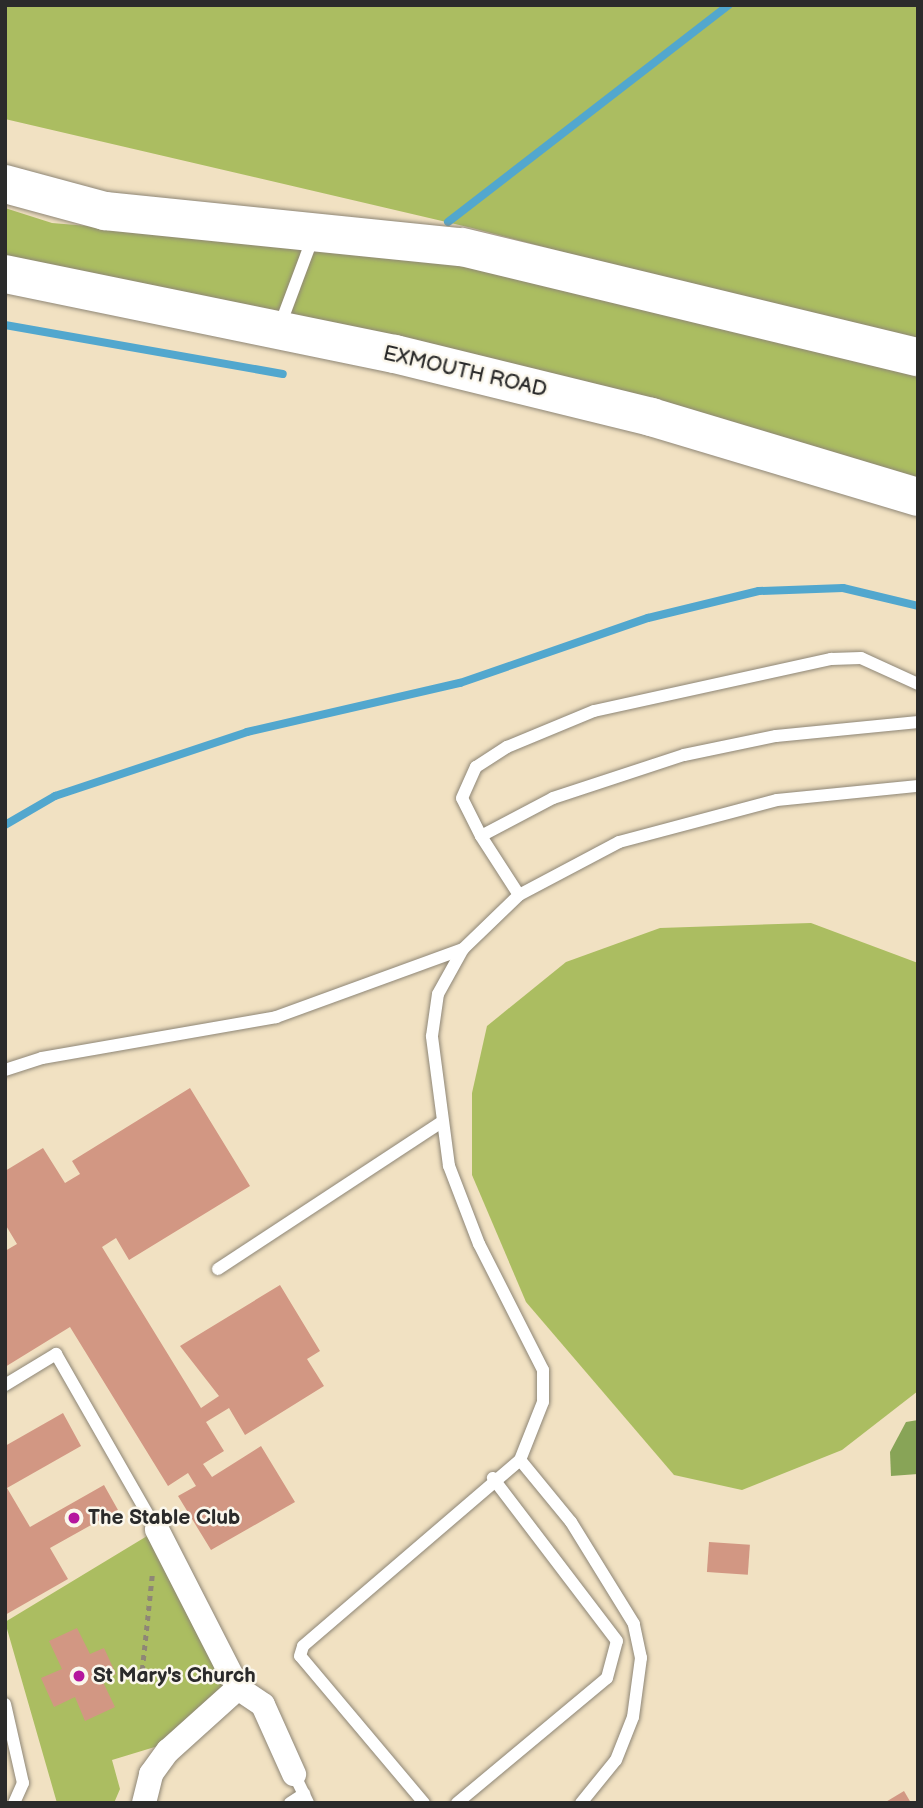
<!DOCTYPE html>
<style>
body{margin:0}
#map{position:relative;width:923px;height:1808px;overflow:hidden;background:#f1e1c2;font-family:"Balsamiq Sans",sans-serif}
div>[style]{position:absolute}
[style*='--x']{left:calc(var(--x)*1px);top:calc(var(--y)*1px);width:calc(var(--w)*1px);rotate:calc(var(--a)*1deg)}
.green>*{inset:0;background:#abbd61}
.forest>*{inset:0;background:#88a457}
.stream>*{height:8px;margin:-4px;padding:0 4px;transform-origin:4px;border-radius:4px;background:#52a7ce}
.building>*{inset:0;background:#d29783;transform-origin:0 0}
.path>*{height:4.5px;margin-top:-2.25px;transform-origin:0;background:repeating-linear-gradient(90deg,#8e8676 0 5px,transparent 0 10px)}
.roads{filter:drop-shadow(0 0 2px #8e8676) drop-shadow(0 0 2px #8e8676)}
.service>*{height:12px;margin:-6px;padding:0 6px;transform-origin:6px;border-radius:6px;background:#fff}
.minor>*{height:24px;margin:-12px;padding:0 12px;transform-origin:12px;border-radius:12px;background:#fff}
.trunk>*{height:38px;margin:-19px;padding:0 19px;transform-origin:19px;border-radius:19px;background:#fff}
.dots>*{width:19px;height:19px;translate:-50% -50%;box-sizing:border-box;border:4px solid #fbf7ec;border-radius:50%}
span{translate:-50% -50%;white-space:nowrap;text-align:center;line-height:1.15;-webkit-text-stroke:5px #fbf7ec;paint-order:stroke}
.street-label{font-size:21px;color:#2b2b2b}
.poi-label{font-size:21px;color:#2b2b2b;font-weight:700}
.left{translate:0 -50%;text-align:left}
.frame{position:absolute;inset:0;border:7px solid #2b2b2b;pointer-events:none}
</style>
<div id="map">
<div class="green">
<i style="clip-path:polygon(5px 5px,918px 5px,918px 346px,472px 228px,5px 119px)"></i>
<i style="clip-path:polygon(5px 208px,52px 223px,389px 251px,549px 280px,918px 375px,918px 482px,5px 256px)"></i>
<i style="clip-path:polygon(811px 923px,918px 963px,918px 1391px,842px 1450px,742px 1490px,674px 1475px,526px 1302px,472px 1175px,472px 1093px,487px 1026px,566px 962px,660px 928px)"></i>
<i style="clip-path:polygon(157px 1530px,232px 1687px,158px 1746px,112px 1760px,120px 1789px,114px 1803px,57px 1803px,5px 1622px)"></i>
</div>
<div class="forest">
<i style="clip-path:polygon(918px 1420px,918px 1474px,891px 1476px,890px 1452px,906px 1422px)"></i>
</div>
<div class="stream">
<i style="--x:448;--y:222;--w:355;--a:-37.7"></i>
<i style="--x:5;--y:325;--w:282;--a:10"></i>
<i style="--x:5;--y:825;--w:58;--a:-30.1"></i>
<i style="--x:55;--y:796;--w:202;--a:-18.4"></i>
<i style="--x:247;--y:732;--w:219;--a:-13"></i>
<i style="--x:460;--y:683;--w:199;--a:-19.1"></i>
<i style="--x:648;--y:618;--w:114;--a:-13.7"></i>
<i style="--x:759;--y:591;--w:84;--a:-2"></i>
<i style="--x:843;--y:588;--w:77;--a:13.5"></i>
</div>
<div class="building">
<i style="clip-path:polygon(190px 1088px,250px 1186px,129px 1260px,116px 1238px,102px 1247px,201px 1408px,219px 1396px,180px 1346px,280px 1285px,320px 1351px,307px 1359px,324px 1386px,245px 1435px,229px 1408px,206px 1422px,224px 1451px,203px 1464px,212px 1477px,261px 1446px,295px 1502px,211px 1550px,178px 1496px,196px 1486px,188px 1473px,168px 1486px,70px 1327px,5px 1367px,5px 1251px,17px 1244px,5px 1224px,5px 1171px,43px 1148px,65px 1183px,80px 1174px,72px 1161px)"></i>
<i style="clip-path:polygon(63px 1413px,81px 1446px,7px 1488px,30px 1527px,104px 1485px,118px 1510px,50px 1548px,68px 1579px,5px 1615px,5px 1446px)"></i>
<i style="left:709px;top:1542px;width:41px;height:30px;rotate:4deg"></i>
<i style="clip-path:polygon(77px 1628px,90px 1654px,104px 1648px,116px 1674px,102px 1680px,115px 1707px,85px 1721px,75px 1697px,54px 1707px,41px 1678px,62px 1669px,49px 1641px)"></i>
<i style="clip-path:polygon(904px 1791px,911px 1803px,884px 1803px)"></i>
</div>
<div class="path">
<i style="--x:141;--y:1680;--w:105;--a:-84"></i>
</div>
<div class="roads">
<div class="service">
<i style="--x:279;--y:328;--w:97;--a:-69.5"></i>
<i style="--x:481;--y:836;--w:42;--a:-116.6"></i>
<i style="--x:462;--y:798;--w:34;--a:-66"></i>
<i style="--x:476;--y:767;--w:37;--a:-33"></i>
<i style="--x:507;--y:747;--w:94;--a:-22.5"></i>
<i style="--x:594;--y:711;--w:243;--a:-12.4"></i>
<i style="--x:831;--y:659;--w:30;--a:-2"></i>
<i style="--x:861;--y:658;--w:63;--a:24.5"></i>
<i style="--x:519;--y:895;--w:70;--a:-122.8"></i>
<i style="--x:481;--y:836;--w:81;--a:-27.8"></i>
<i style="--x:553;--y:798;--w:138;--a:-18.2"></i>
<i style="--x:684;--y:755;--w:94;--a:-11.7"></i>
<i style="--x:776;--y:736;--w:143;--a:-5.6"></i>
<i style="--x:5;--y:1070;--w:39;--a:-18"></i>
<i style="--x:42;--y:1058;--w:238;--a:-9.9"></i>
<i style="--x:276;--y:1017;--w:199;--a:-20"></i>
<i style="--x:218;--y:1269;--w:268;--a:-33.3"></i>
<i style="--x:5;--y:1385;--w:60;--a:-31.3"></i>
<i style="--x:56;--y:1354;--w:203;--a:60.2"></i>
<i style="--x:5;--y:1704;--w:81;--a:77.2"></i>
<i style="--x:23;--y:1783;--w:22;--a:114"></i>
<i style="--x:294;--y:1774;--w:32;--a:64"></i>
<i style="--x:290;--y:1803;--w:17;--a:-33"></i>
<i style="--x:424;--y:1803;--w:192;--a:-130.1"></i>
<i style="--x:300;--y:1656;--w:10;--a:-73"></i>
<i style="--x:303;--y:1646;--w:286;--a:-40.6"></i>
<i style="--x:457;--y:1803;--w:195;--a:-39.8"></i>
<i style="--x:607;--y:1678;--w:38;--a:-75"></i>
<i style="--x:617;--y:1641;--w:205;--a:-127.3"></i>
<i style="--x:581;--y:1803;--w:55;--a:-50.9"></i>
<i style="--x:616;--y:1760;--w:46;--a:-68.4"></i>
<i style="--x:633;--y:1717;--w:60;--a:-82.3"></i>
<i style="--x:641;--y:1658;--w:35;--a:-102"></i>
<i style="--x:634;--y:1624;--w:120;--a:-121.7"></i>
<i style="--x:571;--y:1522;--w:80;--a:-129.4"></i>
<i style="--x:520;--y:1460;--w:62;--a:-68.4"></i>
<i style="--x:543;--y:1402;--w:32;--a:-90"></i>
<i style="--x:543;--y:1370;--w:141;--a:-116.9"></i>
<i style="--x:479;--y:1244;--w:84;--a:-111"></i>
<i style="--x:449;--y:1166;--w:131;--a:-97.5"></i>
<i style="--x:432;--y:1036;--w:42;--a:-81.9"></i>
<i style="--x:438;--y:994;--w:51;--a:-60.9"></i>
<i style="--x:463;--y:949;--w:78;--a:-44"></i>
<i style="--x:519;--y:895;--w:113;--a:-27.9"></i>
<i style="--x:619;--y:842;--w:163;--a:-14.9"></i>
<i style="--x:777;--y:800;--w:142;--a:-5.7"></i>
</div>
<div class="minor">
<i style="--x:238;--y:1688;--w:30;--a:34"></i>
<i style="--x:263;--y:1705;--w:76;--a:65.8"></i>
<i style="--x:144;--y:1803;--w:30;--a:-76"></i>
<i style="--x:151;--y:1774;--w:29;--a:-54"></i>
<i style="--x:168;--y:1751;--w:94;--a:-42"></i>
<i style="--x:238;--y:1688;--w:178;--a:-117.1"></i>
</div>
<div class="trunk">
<i style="--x:5;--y:184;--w:104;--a:15.1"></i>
<i style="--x:105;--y:211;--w:359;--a:5.8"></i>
<i style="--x:462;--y:247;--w:469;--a:13.6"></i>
<i style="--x:5;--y:274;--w:398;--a:11.6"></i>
<i style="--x:395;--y:354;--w:264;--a:13.8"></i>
<i style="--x:651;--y:417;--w:279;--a:16.7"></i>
</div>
</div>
<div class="dots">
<i style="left:74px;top:1518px;background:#b5179e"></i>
<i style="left:79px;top:1676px;background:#b5179e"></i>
</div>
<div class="street-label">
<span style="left:465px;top:372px;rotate:13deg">EXMOUTH ROAD</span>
</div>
<div class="poi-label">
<span class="left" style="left:88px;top:1518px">The Stable Club</span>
<span class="left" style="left:93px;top:1676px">St Mary's Church</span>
</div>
<div class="frame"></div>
</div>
